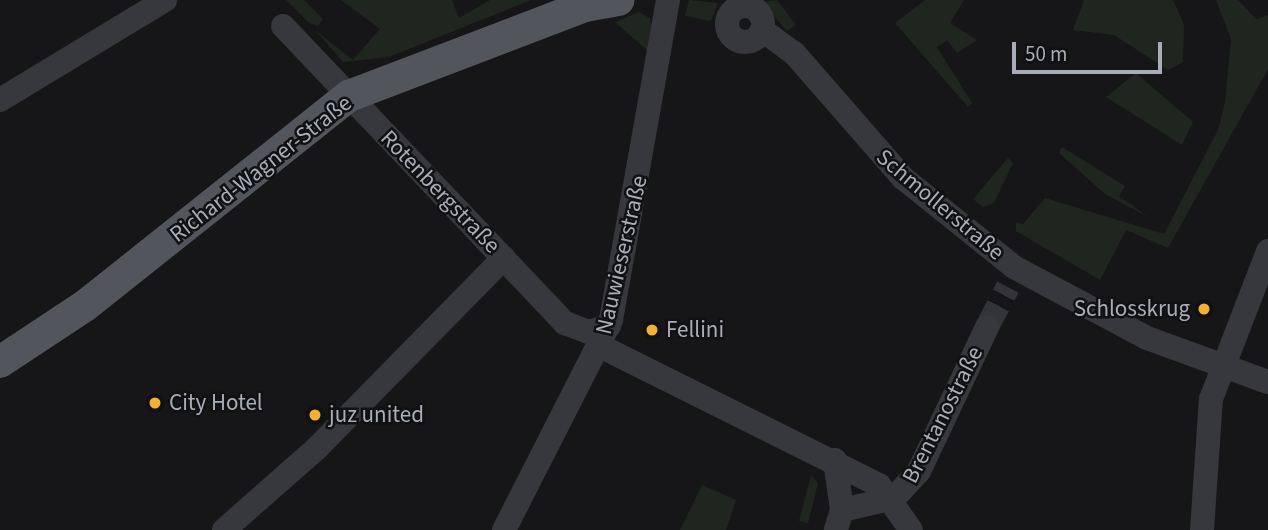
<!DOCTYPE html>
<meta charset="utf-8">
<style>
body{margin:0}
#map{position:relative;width:1268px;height:530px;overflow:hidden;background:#161618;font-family:"Source Sans 3",sans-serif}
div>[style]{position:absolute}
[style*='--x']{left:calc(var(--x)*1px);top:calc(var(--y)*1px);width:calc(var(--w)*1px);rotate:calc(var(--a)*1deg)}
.green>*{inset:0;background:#1e261f}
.minor-tunnel>*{height:24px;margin-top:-12px;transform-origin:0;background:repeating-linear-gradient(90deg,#333438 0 24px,transparent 0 36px)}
.minor>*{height:24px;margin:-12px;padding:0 12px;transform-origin:12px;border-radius:12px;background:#37383d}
.minor>.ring{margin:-12px;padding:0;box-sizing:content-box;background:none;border:24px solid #37383d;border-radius:50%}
.major>*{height:32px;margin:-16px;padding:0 16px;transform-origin:16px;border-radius:16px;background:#53555c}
.dots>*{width:19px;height:19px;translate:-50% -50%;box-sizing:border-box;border:4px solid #111113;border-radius:50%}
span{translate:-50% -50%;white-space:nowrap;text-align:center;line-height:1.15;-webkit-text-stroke:5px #111113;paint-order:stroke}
.street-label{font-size:23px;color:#a8adb8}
.poi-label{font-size:23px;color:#a8adb8}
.right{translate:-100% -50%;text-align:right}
.left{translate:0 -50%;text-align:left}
.scale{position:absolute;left:1012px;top:42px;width:150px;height:32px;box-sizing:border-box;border:4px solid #a8adb8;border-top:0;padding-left:9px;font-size:21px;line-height:24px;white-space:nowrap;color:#a8adb8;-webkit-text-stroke:5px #111113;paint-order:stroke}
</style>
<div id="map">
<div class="green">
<i style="clip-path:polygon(286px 0,304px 0,323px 19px,318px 26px,309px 23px)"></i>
<i style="clip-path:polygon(341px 0,452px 0,459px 18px,490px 0,531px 0,389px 57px,343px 62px,315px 30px,353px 60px,380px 29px)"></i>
<i style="clip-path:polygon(689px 0,718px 3px,711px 21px,685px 16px)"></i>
<i style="clip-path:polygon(777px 0,796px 25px,787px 31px,762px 2px)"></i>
<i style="clip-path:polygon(925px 0,964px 0,950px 23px,977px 40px,957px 53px,947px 40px,937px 47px,972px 103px,968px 107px,895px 23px)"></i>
<i style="clip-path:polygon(1084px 0,1173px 0,1184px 24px,1183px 62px,1168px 70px,1114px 35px,1073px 30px)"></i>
<i style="clip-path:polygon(1216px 0,1238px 0,1256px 19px,1268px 15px,1268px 69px,1168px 248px,1126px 230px,1100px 280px,1016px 231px,1016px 222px,1023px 224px,1045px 198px,1164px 234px,1218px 130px,1225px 102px,1231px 39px)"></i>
<i style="clip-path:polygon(639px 12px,651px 19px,650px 53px,615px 22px)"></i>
<i style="clip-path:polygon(1136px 73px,1193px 122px,1182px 145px,1106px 97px)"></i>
<i style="clip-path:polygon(1062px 147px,1125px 186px,1119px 196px,1148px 217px,1105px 194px,1059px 153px)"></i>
<i style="clip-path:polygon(1008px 158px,1013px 163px,994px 203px,983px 207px,973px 199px)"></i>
<i style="clip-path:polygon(811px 475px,818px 483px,808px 523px,799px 521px)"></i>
<i style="clip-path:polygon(702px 485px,736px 500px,726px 530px,680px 530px)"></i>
</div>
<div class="minor-tunnel">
<i style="--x:987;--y:327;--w:45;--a:-62.3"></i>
</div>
<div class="minor">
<i class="ring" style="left:727px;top:6px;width:12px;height:12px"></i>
<i style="--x:283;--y:26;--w:410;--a:46.5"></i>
<i style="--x:565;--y:323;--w:26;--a:21"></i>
<i style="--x:589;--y:332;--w:21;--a:-17"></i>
<i style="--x:762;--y:30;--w:39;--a:36"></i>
<i style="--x:794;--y:53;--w:166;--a:48.9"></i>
<i style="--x:903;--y:178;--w:142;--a:38.7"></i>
<i style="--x:1014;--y:267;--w:151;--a:28.1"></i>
<i style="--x:1147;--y:338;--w:129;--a:20"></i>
<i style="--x:0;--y:100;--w:193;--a:-31.2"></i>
<i style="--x:600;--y:346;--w:312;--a:26.5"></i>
<i style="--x:879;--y:485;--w:55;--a:54.6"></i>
<i style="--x:835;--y:460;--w:50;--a:82"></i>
<i style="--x:842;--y:510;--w:21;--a:107"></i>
<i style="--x:894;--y:498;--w:37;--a:-47"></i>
<i style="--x:919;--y:471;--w:159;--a:-64.7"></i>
<i style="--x:842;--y:510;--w:53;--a:-13"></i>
<i style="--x:224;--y:530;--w:123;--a:-41.4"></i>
<i style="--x:316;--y:449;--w:268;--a:-45.5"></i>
<i style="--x:504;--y:530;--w:236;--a:-63"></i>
<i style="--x:611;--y:320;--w:325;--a:-79.9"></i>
<i style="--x:1202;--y:530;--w:131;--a:-86.1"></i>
<i style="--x:1211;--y:399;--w:159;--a:-68.9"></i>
</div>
<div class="major">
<i style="--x:0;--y:362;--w:103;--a:-33.5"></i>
<i style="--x:86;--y:305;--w:336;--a:-38.5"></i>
<i style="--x:349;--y:96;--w:253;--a:-20.9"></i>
<i style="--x:585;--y:6;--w:34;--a:-10"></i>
</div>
<div class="dots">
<i style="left:1204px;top:309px;background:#f2b134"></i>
<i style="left:652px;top:330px;background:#f2b134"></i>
<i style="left:155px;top:403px;background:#f2b134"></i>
<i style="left:315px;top:415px;background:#f2b134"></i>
</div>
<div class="street-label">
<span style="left:261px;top:169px;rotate:-38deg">Richard-Wagner-Straße</span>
<span style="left:440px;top:192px;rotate:46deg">Rotenbergstraße</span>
<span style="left:940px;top:205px;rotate:40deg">Schmollerstraße</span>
<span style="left:622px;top:255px;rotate:-77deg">Nauwieserstraße</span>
<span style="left:943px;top:415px;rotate:-63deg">Brentanostraße</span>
</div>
<div class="poi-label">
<span class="right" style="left:1190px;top:309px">Schlosskrug</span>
<span class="left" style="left:666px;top:330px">Fellini</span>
<span class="left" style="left:169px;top:403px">City Hotel</span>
<span class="left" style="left:329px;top:415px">juz united</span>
</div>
<div class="scale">50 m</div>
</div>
